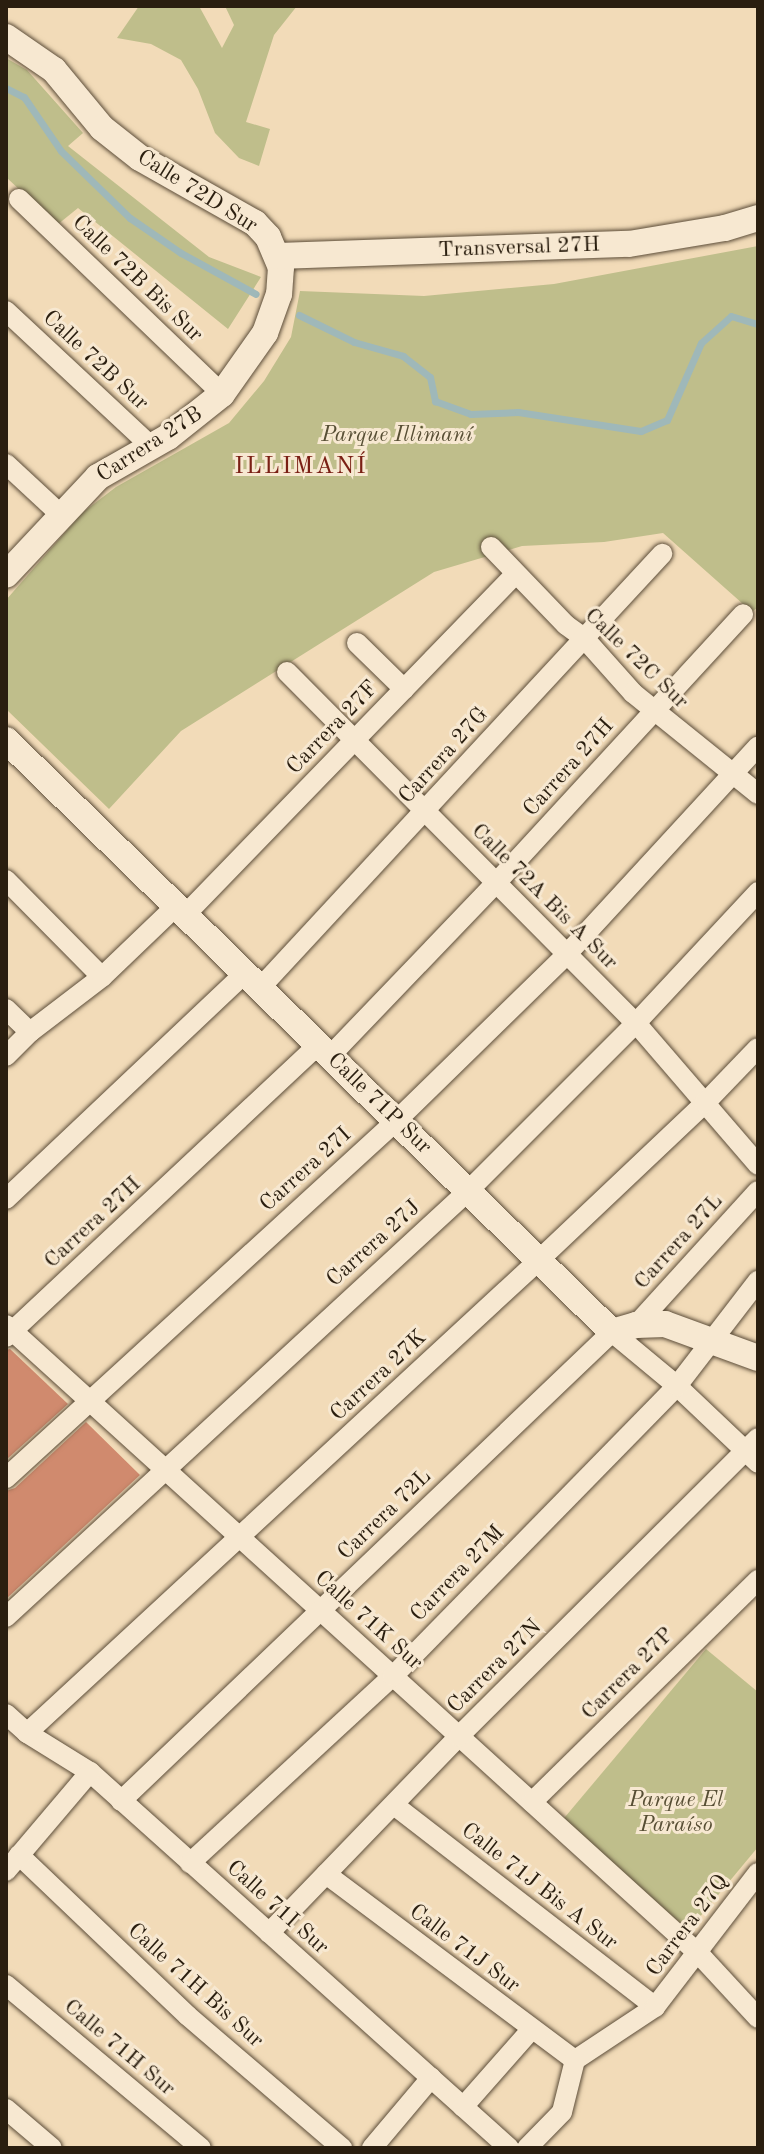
<!DOCTYPE html>
<meta charset="utf-8">
<style>
body{margin:0}
#map{position:relative;width:764px;height:2154px;overflow:hidden;background:#f2dbb8;font-family:"Old Standard TT",serif}
div>[style]{position:absolute}
[style*='--x']{left:calc(var(--x)*1px);top:calc(var(--y)*1px);width:calc(var(--w)*1px);rotate:calc(var(--a)*1deg)}
.green>*{inset:0;background:#bfbe8b}
.stream>*{height:7px;margin:-3.5px;padding:0 3.5px;transform-origin:3.5px;border-radius:3.5px;background:#9fb8b9}
.building>*{inset:0;background:#d08a6e}
.roads{filter:drop-shadow(0 0 2px #5c4d39) drop-shadow(0 0 2px #5c4d39)}
.minor>*{height:20px;margin:-10px;padding:0 10px;transform-origin:10px;border-radius:10px;background:#f7e8d1}
.tertiary>*{height:26px;margin:-13px;padding:0 13px;transform-origin:13px;border-radius:13px;background:#f7e8d1}
span{translate:-50% -50%;white-space:nowrap;text-align:center;line-height:1.15;-webkit-text-stroke:6px #f7e8d1;paint-order:stroke}
.street-label{font-size:22px;color:#2a1e0f}
.park-label{font-size:22px;color:#574e34;font-style:italic}
.neighbourhood-label{font-size:24px;color:#7a1f14;letter-spacing:2px}
.frame{position:absolute;inset:0;border:8px solid #2a1e0f;pointer-events:none}
</style>
<div id="map">
<div class="green">
<i style="clip-path:polygon(139px 6px,199px 6px,222px 48px,234px 25px,225px 6px,297px 6px,274px 35px,246px 122px,270px 129px,259px 166px,239px 158px,215px 133px,198px 89px,181px 60px,151px 44px,117px 38px)"></i>
<i style="clip-path:polygon(6px 58px,27px 70px,83px 133px,68px 146px,209px 257px,261px 277px,228px 329px,78px 208px,57px 225px,6px 177px)"></i>
<i style="clip-path:polygon(758px 246px,758px 607px,752px 612px,663px 533px,604px 542px,522px 546px,434px 572px,181px 731px,109px 809px,6px 709px,6px 600px,82px 513px,116px 487px,229px 423px,264px 381px,291px 337px,300px 291px,424px 296px,554px 284px)"></i>
<i style="clip-path:polygon(706px 1649px,758px 1692px,758px 1847px,689px 1930px,560px 1823px)"></i>
</div>
<div class="stream">
<i style="--x:6;--y:88;--w:20;--a:27"></i>
<i style="--x:24;--y:97;--w:65;--a:55.6"></i>
<i style="--x:61;--y:151;--w:96;--a:44.2"></i>
<i style="--x:130;--y:218;--w:62;--a:34.5"></i>
<i style="--x:181;--y:253;--w:85;--a:28.7"></i>
<i style="--x:299;--y:315;--w:61;--a:26.1"></i>
<i style="--x:354;--y:342;--w:51;--a:15.9"></i>
<i style="--x:403;--y:356;--w:34;--a:38"></i>
<i style="--x:430;--y:377;--w:25;--a:78"></i>
<i style="--x:435;--y:401;--w:38;--a:20"></i>
<i style="--x:471;--y:414;--w:47;--a:-2.4"></i>
<i style="--x:518;--y:412;--w:124;--a:8.8"></i>
<i style="--x:641;--y:431;--w:28;--a:-23"></i>
<i style="--x:667;--y:420;--w:84;--a:-66.2"></i>
<i style="--x:701;--y:343;--w:40;--a:-42"></i>
<i style="--x:731;--y:316;--w:28;--a:17"></i>
</div>
<div class="building">
<i style="clip-path:polygon(10px 1349px,68px 1404px,6px 1460px,6px 1350px)"></i>
<i style="clip-path:polygon(86px 1422px,140px 1475px,6px 1599px,6px 1491px,15px 1488px)"></i>
</div>
<div class="roads">
<div class="minor">
<i style="--x:19;--y:199;--w:281;--a:43.8"></i>
<i style="--x:6;--y:311;--w:198;--a:43"></i>
<i style="--x:6;--y:464;--w:74;--a:42.8"></i>
<i style="--x:491;--y:547;--w:108;--a:46.1"></i>
<i style="--x:566;--y:625;--w:22;--a:36"></i>
<i style="--x:584;--y:638;--w:74;--a:48.3"></i>
<i style="--x:633;--y:693;--w:161;--a:38.9"></i>
<i style="--x:357;--y:643;--w:66;--a:44.4"></i>
<i style="--x:287;--y:672;--w:495;--a:45.2"></i>
<i style="--x:636;--y:1023;--w:187;--a:49.3"></i>
<i style="--x:6;--y:880;--w:136;--a:45.3"></i>
<i style="--x:185;--y:915;--w:474;--a:-45.9"></i>
<i style="--x:260;--y:988;--w:592;--a:-47.19"></i>
<i style="--x:6;--y:1009;--w:33;--a:44"></i>
<i style="--x:6;--y:1056;--w:34;--a:-45"></i>
<i style="--x:30;--y:1032;--w:91;--a:-37.4"></i>
<i style="--x:102;--y:977;--w:103;--a:-43.8"></i>
<i style="--x:330;--y:1056;--w:240;--a:-46.2"></i>
<i style="--x:496;--y:883;--w:365;--a:-47.4"></i>
<i style="--x:6;--y:1199;--w:329;--a:-43.4"></i>
<i style="--x:6;--y:1325;--w:936;--a:42.23"></i>
<i style="--x:699;--y:1954;--w:87;--a:47.3"></i>
<i style="--x:636;--y:1325;--w:181;--a:-47.7"></i>
<i style="--x:6;--y:1337;--w:427;--a:-43.1"></i>
<i style="--x:6;--y:1478;--w:529;--a:-42.47"></i>
<i style="--x:396;--y:1121;--w:239;--a:-44.3"></i>
<i style="--x:567;--y:954;--w:282;--a:-47.4"></i>
<i style="--x:6;--y:1617;--w:628;--a:-42.68"></i>
<i style="--x:468;--y:1191;--w:238;--a:-45"></i>
<i style="--x:636;--y:1023;--w:179;--a:-47"></i>
<i style="--x:6;--y:1714;--w:28;--a:42"></i>
<i style="--x:27;--y:1733;--w:74;--a:31.8"></i>
<i style="--x:90;--y:1772;--w:563;--a:41.9"></i>
<i style="--x:27;--y:1733;--w:697;--a:-42.73"></i>
<i style="--x:539;--y:1260;--w:228;--a:-43.4"></i>
<i style="--x:705;--y:1103;--w:76;--a:-46.1"></i>
<i style="--x:121;--y:1801;--w:679;--a:-43.69"></i>
<i style="--x:612;--y:1332;--w:85;--a:39.7"></i>
<i style="--x:677;--y:1386;--w:112;--a:43.5"></i>
<i style="--x:532;--y:1802;--w:317;--a:-44.5"></i>
<i style="--x:394;--y:1805;--w:330;--a:37.7"></i>
<i style="--x:19;--y:1855;--w:233;--a:43.6"></i>
<i style="--x:188;--y:2016;--w:203;--a:40.6"></i>
<i style="--x:190;--y:1863;--w:276;--a:-42.7"></i>
<i style="--x:393;--y:1676;--w:406;--a:-45.6"></i>
<i style="--x:677;--y:1386;--w:133;--a:-52.4"></i>
<i style="--x:6;--y:1871;--w:130;--a:-49.7"></i>
<i style="--x:326;--y:1874;--w:311;--a:36.8"></i>
<i style="--x:269;--y:1933;--w:274;--a:-46"></i>
<i style="--x:459;--y:1736;--w:422;--a:-44.9"></i>
<i style="--x:6;--y:1985;--w:254;--a:39.9"></i>
<i style="--x:575;--y:2060;--w:96;--a:-33.5"></i>
<i style="--x:655;--y:2007;--w:169;--a:-52.5"></i>
<i style="--x:463;--y:2107;--w:103;--a:-48.6"></i>
<i style="--x:6;--y:2109;--w:60;--a:40.3"></i>
<i style="--x:372;--y:2148;--w:92;--a:-49.9"></i>
<i style="--x:527;--y:2148;--w:50;--a:-45.8"></i>
<i style="--x:562;--y:2112;--w:54;--a:-76"></i>
</div>
<div class="tertiary">
<i style="--x:6;--y:37;--w:58;--a:34.5"></i>
<i style="--x:54;--y:70;--w:75;--a:50.4"></i>
<i style="--x:102;--y:128;--w:48;--a:38.3"></i>
<i style="--x:140;--y:158;--w:132;--a:29.5"></i>
<i style="--x:255;--y:223;--w:19;--a:47"></i>
<i style="--x:268;--y:237;--w:33;--a:67"></i>
<i style="--x:281;--y:267;--w:27;--a:94"></i>
<i style="--x:279;--y:294;--w:41;--a:109.7"></i>
<i style="--x:265;--y:333;--w:75;--a:125.2"></i>
<i style="--x:222;--y:394;--w:69;--a:141.5"></i>
<i style="--x:168;--y:437;--w:81;--a:150.3"></i>
<i style="--x:98;--y:477;--w:134;--a:133.2"></i>
<i style="--x:278;--y:256;--w:351;--a:-2"></i>
<i style="--x:629;--y:244;--w:97;--a:-9.5"></i>
<i style="--x:725;--y:228;--w:34;--a:-17"></i>
<i style="--x:6;--y:740;--w:847;--a:44.33"></i>
<i style="--x:612;--y:1332;--w:25;--a:-16"></i>
<i style="--x:636;--y:1325;--w:29;--a:-2"></i>
<i style="--x:665;--y:1324;--w:99;--a:20.1"></i>
</div>
</div>
<div class="street-label">
<span style="left:197px;top:192px;rotate:32deg">Calle 72D Sur</span>
<span style="left:519px;top:248px;rotate:-2deg">Transversal 27H</span>
<span style="left:137px;top:279px;rotate:44deg">Calle 72B Bis Sur</span>
<span style="left:95px;top:361px;rotate:43deg">Calle 72B Sur</span>
<span style="left:150px;top:445px;rotate:-33deg">Carrera 27B</span>
<span style="left:636px;top:659px;rotate:44deg">Calle 72C Sur</span>
<span style="left:333px;top:728px;rotate:-46deg">Carrera 27F</span>
<span style="left:444px;top:756px;rotate:-48deg">Carrera 27G</span>
<span style="left:569px;top:768px;rotate:-48deg">Carrera 27H</span>
<span style="left:544px;top:897px;rotate:45deg">Calle 72A Bis A Sur</span>
<span style="left:379px;top:1104px;rotate:44deg">Calle 71P Sur</span>
<span style="left:306px;top:1170px;rotate:-42deg">Carrera 27I</span>
<span style="left:93px;top:1223px;rotate:-43deg">Carrera 27H</span>
<span style="left:679px;top:1242px;rotate:-48deg">Carrera 27L</span>
<span style="left:374px;top:1244px;rotate:-42deg">Carrera 27J</span>
<span style="left:379px;top:1376px;rotate:-43deg">Carrera 27K</span>
<span style="left:385px;top:1515px;rotate:-44deg">Carrera 72L</span>
<span style="left:458px;top:1574px;rotate:-46deg">Carrera 27M</span>
<span style="left:368px;top:1621px;rotate:42deg">Calle 71K Sur</span>
<span style="left:495px;top:1667px;rotate:-45deg">Carrera 27N</span>
<span style="left:628px;top:1674px;rotate:-45deg">Carrera 27P</span>
<span style="left:539px;top:1887px;rotate:38deg">Calle 71J Bis A Sur</span>
<span style="left:277px;top:1908px;rotate:42deg">Calle 71I Sur</span>
<span style="left:688px;top:1926px;rotate:-53deg">Carrera 27Q</span>
<span style="left:464px;top:1949px;rotate:37deg">Calle 71J Sur</span>
<span style="left:195px;top:1986px;rotate:42deg">Calle 71H Bis Sur</span>
<span style="left:119px;top:2048px;rotate:40deg">Calle 71H Sur</span>
</div>
<div class="park-label">
<span style="left:397px;top:436px">Parque Illimaní</span>
<span style="left:676px;top:1813px">Parque El<br>Paraíso</span>
</div>
<div class="neighbourhood-label">
<span style="left:301px;top:468px">ILLIMANÍ</span>
</div>
<div class="frame"></div>
</div>
